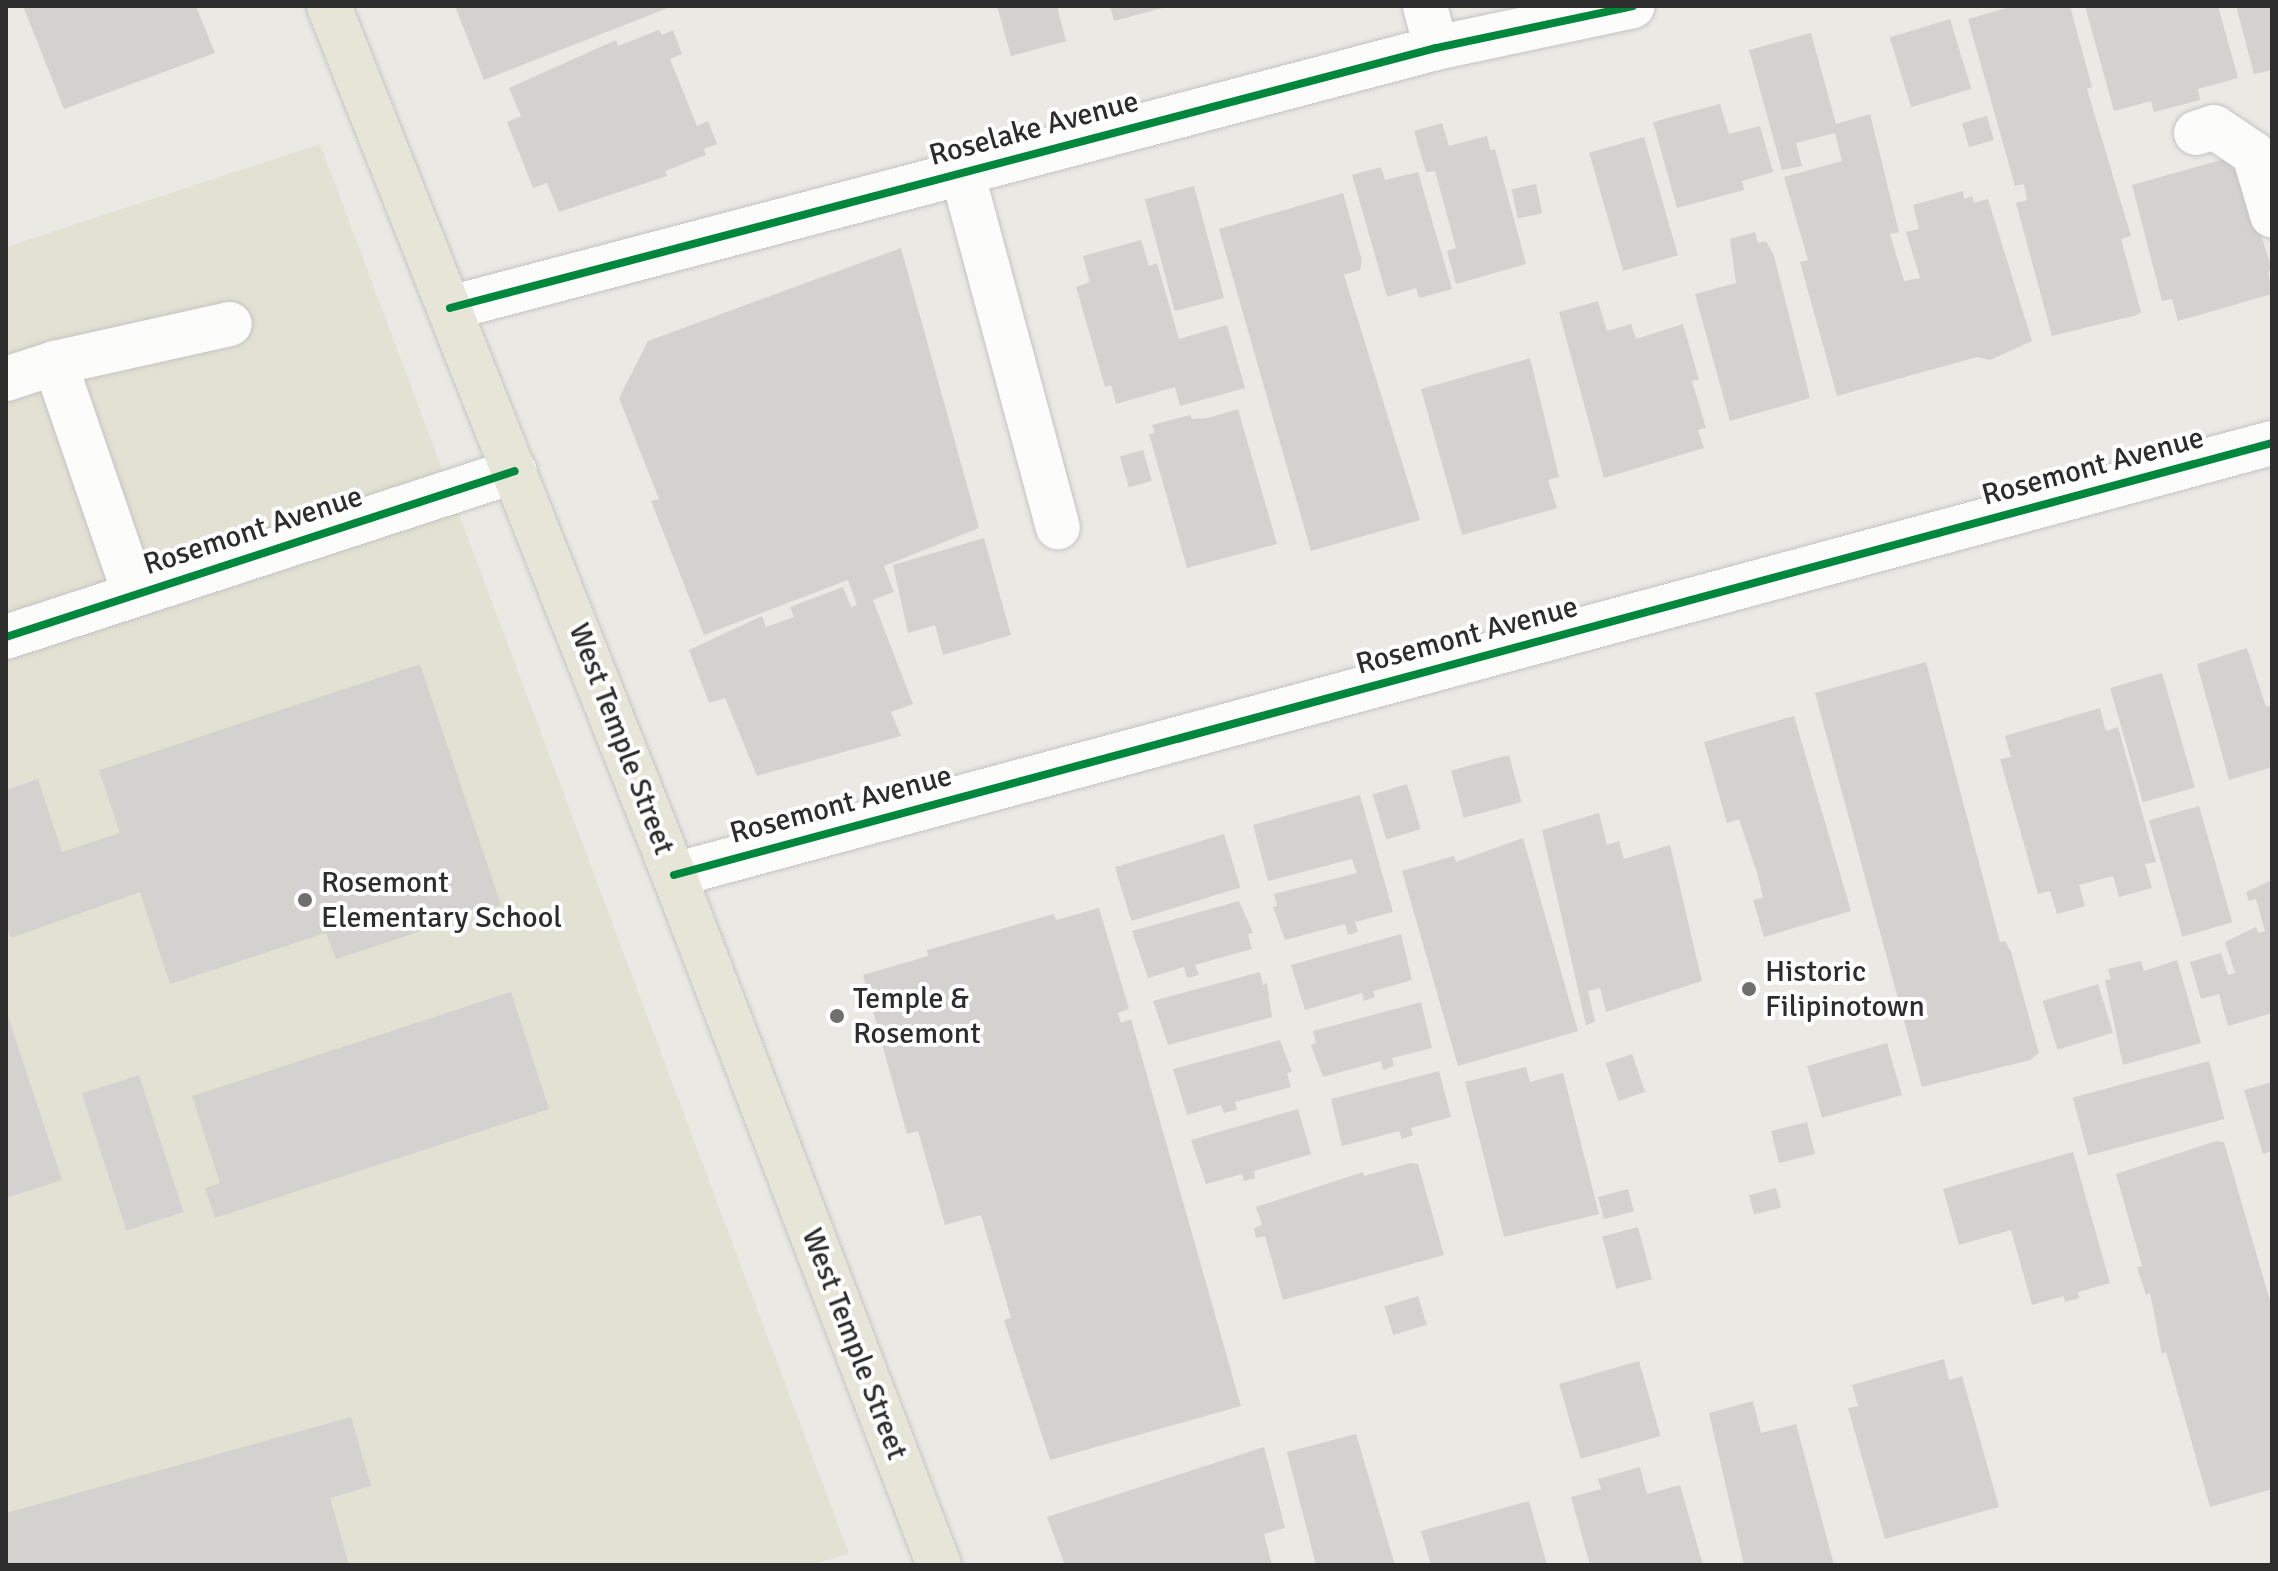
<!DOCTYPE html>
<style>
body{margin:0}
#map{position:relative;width:2278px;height:1571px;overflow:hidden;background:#eae9e4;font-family:Signika,sans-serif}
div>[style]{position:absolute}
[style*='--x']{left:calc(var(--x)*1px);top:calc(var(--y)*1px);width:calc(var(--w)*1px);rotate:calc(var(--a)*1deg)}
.education>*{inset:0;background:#e3e1d3}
.building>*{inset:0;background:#d3d2cf;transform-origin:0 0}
.roads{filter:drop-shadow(0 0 2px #c4c4c3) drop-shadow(0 0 2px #c4c4c3)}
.minor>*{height:44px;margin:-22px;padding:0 22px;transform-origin:22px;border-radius:22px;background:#fcfcfb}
.major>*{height:44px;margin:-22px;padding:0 22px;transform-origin:22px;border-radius:22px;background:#e6e5d7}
.cycleway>*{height:8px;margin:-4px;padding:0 4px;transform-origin:4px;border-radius:4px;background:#00873e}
.dots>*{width:22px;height:22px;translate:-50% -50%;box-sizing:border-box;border:4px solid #fff;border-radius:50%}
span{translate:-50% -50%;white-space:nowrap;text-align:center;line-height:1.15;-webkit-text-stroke:8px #fff;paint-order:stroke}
.street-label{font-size:30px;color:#2d2d2d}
.poi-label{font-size:30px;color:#2d2d2d}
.left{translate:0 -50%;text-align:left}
.frame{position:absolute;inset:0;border:8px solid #2d2d2d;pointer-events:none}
</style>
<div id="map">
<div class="education">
<i style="clip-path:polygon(320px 144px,849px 1554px,809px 1565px,6px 1565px,6px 247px)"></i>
</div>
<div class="building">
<i style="clip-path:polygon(23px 6px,196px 6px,215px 53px,64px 109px)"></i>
<i style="clip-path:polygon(455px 6px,673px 6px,484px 80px)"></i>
<i style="clip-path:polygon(997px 6px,1057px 6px,1066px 41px,1011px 56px)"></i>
<i style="clip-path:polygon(1110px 6px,1166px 6px,1166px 7px,1114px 21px)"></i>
<i style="clip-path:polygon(2014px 6px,2070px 6px,2092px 87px,2087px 89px,2131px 236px,2121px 239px,2141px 312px,2137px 315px,2052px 336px,2016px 203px,2027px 200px,2024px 184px,2015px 186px,1968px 19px)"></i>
<i style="clip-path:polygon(2085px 6px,2218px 6px,2238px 78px,2198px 89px,2200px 100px,2154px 112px,2151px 101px,2114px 111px)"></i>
<i style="clip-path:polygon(2236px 6px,2272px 6px,2272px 70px,2254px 74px)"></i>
<i style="left:1950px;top:19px;width:73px;height:63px;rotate:73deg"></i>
<i style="clip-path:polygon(659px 30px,662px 35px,673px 30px,682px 54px,670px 59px,697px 126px,708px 121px,717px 144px,704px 149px,706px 155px,665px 171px,667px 176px,559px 212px,547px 183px,533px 188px,507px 122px,521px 116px,509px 88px,616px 40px,618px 46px)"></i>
<i style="clip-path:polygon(1811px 33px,1836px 124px,1870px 114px,1899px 232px,1890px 234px,1904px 281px,1920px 278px,1906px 232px,1919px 229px,1913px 205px,1963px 191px,1964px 199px,1972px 196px,1974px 203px,1988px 199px,2032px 341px,1990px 360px,1977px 357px,1837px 396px,1800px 262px,1808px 260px,1784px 177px,1842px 161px,1835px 133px,1796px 143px,1802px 166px,1782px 170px,1749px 50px)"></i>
<i style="clip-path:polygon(1720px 104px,1729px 134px,1760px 126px,1773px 172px,1742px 181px,1744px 190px,1677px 208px,1653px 122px)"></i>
<i style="left:1987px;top:116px;width:25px;height:26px;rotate:74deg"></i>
<i style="clip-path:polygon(1442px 123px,1449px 146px,1487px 136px,1490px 150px,1495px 149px,1526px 264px,1456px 284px,1447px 251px,1456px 248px,1435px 171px,1426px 172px,1414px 131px)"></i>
<i style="left:1644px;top:137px;width:123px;height:57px;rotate:74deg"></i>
<i style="clip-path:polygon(2235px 156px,2272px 269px,2268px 272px,2272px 294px,2178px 321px,2172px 299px,2162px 301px,2132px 185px)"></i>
<i style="clip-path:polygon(1381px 167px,1385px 180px,1418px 172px,1452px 289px,1419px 298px,1416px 288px,1387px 297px,1352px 175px)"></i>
<i style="left:1536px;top:184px;width:30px;height:25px;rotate:78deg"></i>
<i style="left:1194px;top:186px;width:116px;height:51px;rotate:75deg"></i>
<i style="clip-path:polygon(1343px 193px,1362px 261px,1360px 270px,1344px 275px,1420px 520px,1311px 551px,1219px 229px)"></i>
<i style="clip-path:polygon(1755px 232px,1758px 243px,1766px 241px,1774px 256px,1810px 398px,1730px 421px,1695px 294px,1736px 283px,1730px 239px)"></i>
<i style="clip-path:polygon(1141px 240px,1149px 266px,1157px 263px,1179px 339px,1227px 325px,1245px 388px,1180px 406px,1175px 387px,1116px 404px,1111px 385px,1105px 387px,1076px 287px,1090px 282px,1083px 256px)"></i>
<i style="clip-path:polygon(901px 248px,979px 528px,884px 566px,894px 592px,873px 600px,913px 704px,891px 712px,901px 736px,757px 776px,725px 698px,709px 703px,689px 650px,762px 616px,766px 627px,794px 617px,790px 607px,843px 587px,851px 607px,857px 605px,848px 580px,704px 635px,651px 501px,659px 499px,619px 398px,648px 341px)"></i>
<i style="clip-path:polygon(1598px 301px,1607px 331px,1631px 324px,1636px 339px,1683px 324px,1699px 380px,1692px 381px,1706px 428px,1698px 430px,1704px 448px,1604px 478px,1559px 312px)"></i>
<i style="clip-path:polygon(1530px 358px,1559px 477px,1548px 480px,1557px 508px,1462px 535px,1421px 389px)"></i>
<i style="clip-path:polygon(1238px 409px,1277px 544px,1187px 568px,1149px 434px,1155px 433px,1152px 425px,1190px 415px,1192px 419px,1208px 418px)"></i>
<i style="left:1143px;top:450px;width:32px;height:24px;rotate:74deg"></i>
<i style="clip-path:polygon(984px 538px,1011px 635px,943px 655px,935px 625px,908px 633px,893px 565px)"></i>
<i style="clip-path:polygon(2247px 648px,2266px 707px,2272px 705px,2272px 767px,2229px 780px,2197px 664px)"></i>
<i style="clip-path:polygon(1926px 662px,2000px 942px,2005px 941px,2011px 952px,2039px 1053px,2030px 1060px,1922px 1087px,1815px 693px)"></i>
<i style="clip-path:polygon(420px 664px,501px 905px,336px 959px,326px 933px,170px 984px,140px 892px,11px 938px,6px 924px,6px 790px,38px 779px,62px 852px,120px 833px,99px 770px)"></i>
<i style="left:2162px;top:673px;width:119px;height:54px;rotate:74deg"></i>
<i style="clip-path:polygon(2100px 708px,2106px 731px,2118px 727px,2156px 862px,2145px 864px,2152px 888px,2119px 897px,2113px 876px,2079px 885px,2085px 906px,2057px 914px,2050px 891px,2038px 894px,2000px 759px,2011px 757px,2005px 736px)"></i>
<i style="clip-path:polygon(1794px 716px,1851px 911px,1764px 937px,1753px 900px,1763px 898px,1758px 876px,1739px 819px,1727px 823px,1704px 742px)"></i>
<i style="left:1509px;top:755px;width:49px;height:60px;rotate:75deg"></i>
<i style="left:1407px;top:784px;width:47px;height:36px;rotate:73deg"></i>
<i style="clip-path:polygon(1360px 795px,1393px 912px,1355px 922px,1358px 932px,1348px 935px,1345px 924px,1285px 940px,1273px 907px,1277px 906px,1274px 894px,1357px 873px,1352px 859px,1268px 881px,1253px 825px)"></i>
<i style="left:2199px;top:806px;width:121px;height:52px;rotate:74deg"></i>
<i style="clip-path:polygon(1599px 813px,1607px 845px,1619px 841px,1624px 859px,1670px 845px,1702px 981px,1606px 1012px,1600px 988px,1588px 991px,1595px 1022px,1586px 1025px,1542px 830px)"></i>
<i style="left:1224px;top:834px;width:56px;height:114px;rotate:73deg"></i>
<i style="clip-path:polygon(1523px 838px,1578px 1031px,1458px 1066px,1402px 871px,1454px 856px,1456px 862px)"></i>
<i style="clip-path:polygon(2272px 880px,2272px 1013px,2228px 1026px,2219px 994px,2201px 999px,2190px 962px,2221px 953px,2228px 975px,2235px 973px,2225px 942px,2256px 927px,2258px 933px,2265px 931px,2256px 899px,2249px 901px,2246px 892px)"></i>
<i style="clip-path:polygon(1239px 901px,1253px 933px,1248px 934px,1252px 949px,1195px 965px,1199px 975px,1187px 978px,1184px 967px,1148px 978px,1132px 931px)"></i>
<i style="clip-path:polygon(1099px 908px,1129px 1009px,1118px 1013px,1121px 1023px,1131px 1019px,1241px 1406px,1050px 1460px,1004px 1320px,1011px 1318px,981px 1215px,945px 1225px,918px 1131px,907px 1134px,863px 975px,928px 956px,927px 950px,1054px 914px,1056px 920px)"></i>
<i style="clip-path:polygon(1401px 934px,1412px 980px,1373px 991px,1375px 997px,1364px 1001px,1362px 993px,1305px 1010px,1291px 965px)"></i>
<i style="clip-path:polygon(2177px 960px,2201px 1043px,2123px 1065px,2105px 980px,2111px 979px,2108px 969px,2141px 961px,2144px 971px)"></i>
<i style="clip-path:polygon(1260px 972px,1263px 985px,1267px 983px,1272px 1017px,1168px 1045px,1153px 1001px)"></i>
<i style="left:2098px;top:984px;width:51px;height:58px;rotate:73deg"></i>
<i style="clip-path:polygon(511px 992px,549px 1109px,215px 1218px,205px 1188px,220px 1183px,192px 1096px)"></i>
<i style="clip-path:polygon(1421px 1002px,1432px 1048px,1392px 1058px,1394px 1066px,1383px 1070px,1381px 1061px,1323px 1077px,1311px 1045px,1316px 1043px,1313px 1031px)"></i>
<i style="clip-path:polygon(7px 1013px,62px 1180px,6px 1198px,6px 1014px)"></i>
<i style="clip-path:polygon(1280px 1040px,1292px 1072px,1287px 1073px,1291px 1087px,1235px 1102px,1237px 1110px,1224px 1113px,1221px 1105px,1187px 1115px,1173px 1069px)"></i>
<i style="left:1887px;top:1043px;width:54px;height:83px;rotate:74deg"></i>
<i style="left:1632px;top:1054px;width:40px;height:28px;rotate:71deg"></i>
<i style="left:2209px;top:1061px;width:60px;height:141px;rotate:75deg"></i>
<i style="clip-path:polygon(1526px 1067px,1530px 1082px,1563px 1073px,1599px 1214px,1504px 1237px,1465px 1082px)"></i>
<i style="clip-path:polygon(1439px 1071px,1451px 1117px,1411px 1128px,1413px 1135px,1402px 1139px,1399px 1131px,1342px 1146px,1331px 1099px)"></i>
<i style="left:139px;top:1075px;width:144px;height:60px;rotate:72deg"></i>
<i style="clip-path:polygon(2272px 1082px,2272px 1151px,2263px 1154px,2244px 1090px)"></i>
<i style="clip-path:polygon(1298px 1109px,1311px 1154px,1254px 1171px,1255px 1178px,1244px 1181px,1242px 1174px,1206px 1184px,1191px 1140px)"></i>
<i style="left:1807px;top:1122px;width:33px;height:37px;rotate:76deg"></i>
<i style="clip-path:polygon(2216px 1141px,2224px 1142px,2272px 1308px,2272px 1489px,2210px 1507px,2166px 1352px,2162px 1354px,2150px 1293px,2146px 1295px,2137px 1267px,2142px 1266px,2116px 1174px)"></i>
<i style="clip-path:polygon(2073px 1152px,2110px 1283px,2078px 1292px,2079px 1298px,2065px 1302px,2064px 1296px,2032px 1305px,2011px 1230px,1959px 1245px,1943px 1189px)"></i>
<i style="clip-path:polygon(1410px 1163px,1418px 1164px,1444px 1255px,1283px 1300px,1265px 1236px,1256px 1238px,1254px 1228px,1262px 1225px,1256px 1207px,1363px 1172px,1364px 1176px)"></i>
<i style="left:1776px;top:1188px;width:20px;height:28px;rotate:75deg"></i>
<i style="left:1628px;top:1189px;width:23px;height:31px;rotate:75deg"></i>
<i style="left:1638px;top:1227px;width:54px;height:37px;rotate:75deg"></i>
<i style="left:1418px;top:1296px;width:30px;height:35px;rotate:73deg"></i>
<i style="clip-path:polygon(1944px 1359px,1949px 1380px,1962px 1376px,1999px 1507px,1885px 1539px,1848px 1408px,1858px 1406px,1852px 1385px)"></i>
<i style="left:1639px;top:1361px;width:78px;height:83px;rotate:74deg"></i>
<i style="clip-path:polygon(1753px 1401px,1761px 1433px,1796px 1424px,1834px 1565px,1744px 1565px,1709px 1413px)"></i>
<i style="clip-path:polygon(351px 1417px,371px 1486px,330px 1498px,349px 1565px,6px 1565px,6px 1513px)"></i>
<i style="clip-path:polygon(1356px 1434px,1395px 1565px,1316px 1565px,1287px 1452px)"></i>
<i style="clip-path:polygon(1264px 1447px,1285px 1528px,1264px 1534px,1272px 1565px,1065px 1565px,1047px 1517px)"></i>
<i style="clip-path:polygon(1640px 1467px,1647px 1494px,1680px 1485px,1703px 1565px,1590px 1565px,1571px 1497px,1601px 1489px,1598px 1479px)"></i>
<i style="clip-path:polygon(1529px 1501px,1547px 1565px,1431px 1565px,1421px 1531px)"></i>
</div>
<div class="roads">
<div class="minor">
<i style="--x:1425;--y:6;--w:43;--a:75.3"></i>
<i style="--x:2196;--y:133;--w:19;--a:-18"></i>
<i style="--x:2214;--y:127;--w:48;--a:34"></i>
<i style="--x:2254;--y:154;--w:64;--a:73.6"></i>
<i style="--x:962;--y:172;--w:368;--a:74.9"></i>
<i style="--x:450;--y:308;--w:1020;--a:-14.77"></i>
<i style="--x:1436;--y:48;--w:201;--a:-12"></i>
<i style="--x:55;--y:363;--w:179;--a:-12.6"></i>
<i style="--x:6;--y:379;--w:52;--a:-18.1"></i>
<i style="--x:55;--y:363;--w:245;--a:71"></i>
<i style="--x:6;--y:637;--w:535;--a:-18.06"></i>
<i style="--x:674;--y:875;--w:1655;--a:-15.13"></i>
</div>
<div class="major">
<i style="--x:329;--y:6;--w:935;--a:68.35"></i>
<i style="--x:674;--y:875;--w:739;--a:68.99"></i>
</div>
</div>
<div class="cycleway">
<i style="--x:450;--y:308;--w:1020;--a:-14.77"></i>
<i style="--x:1436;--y:48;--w:201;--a:-12"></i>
<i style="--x:6;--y:637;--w:535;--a:-18.06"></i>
<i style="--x:674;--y:875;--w:1655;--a:-15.13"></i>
</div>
<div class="dots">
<i style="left:305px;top:900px;background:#6f6f6d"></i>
<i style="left:1749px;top:989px;background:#6f6f6d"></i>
<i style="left:837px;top:1016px;background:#6f6f6d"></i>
</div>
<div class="street-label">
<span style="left:1034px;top:129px;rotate:-15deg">Roselake Avenue</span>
<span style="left:2093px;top:467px;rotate:-15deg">Rosemont Avenue</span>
<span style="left:253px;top:531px;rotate:-18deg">Rosemont Avenue</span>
<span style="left:1467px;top:636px;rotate:-15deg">Rosemont Avenue</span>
<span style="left:621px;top:739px;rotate:69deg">West Temple Street</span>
<span style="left:841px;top:805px;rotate:-15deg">Rosemont Avenue</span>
<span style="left:854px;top:1344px;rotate:69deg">West Temple Street</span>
</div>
<div class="poi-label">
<span class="left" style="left:321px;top:900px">Rosemont<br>Elementary School</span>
<span class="left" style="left:1765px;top:989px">Historic<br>Filipinotown</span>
<span class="left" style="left:853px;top:1016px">Temple &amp;<br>Rosemont</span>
</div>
<div class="frame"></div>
</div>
